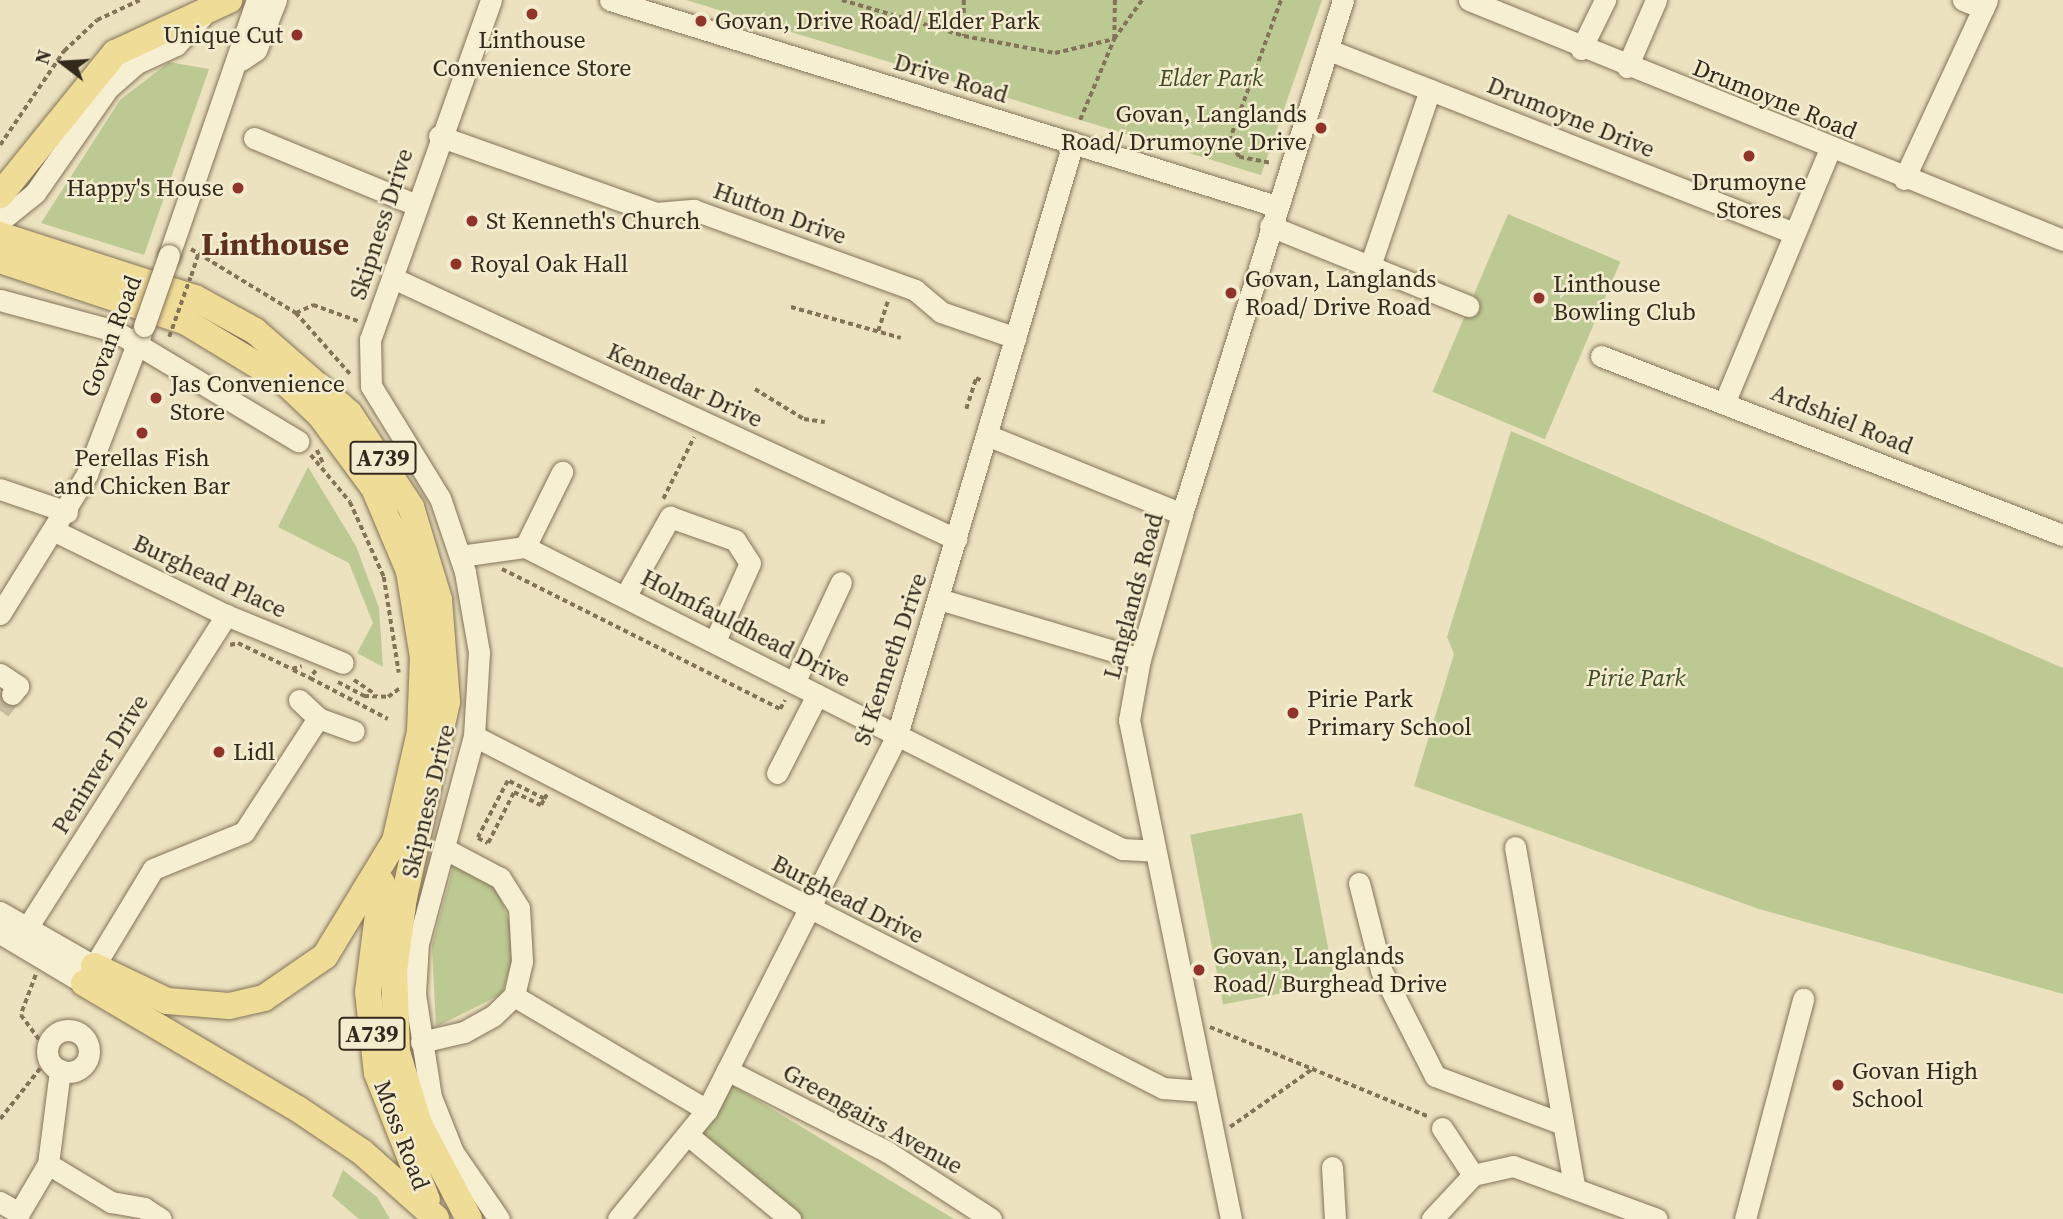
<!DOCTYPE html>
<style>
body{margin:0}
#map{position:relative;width:2063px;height:1219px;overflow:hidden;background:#ece2bf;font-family:"Source Serif 4",serif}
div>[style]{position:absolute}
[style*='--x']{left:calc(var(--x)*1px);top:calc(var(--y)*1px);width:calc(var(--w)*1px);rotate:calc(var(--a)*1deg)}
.green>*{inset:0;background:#bdc993;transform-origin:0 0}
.minor-tunnel>*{height:21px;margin-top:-10.5px;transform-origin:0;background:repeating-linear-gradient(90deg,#c7bd9e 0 21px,transparent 0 31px)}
.path>*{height:3.5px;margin-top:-1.75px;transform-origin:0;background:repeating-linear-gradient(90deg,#837358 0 5px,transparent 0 8.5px)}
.roads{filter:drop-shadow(0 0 2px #837358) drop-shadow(0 0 2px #837358)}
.minor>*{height:21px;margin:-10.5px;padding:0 10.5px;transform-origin:10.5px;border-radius:10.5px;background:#f7efd1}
.minor>.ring{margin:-10.5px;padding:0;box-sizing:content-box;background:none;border:21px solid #f7efd1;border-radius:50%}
.major>*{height:26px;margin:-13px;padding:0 13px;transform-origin:13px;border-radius:13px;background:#efdc97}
.path-bridge>*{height:3.5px;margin-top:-1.75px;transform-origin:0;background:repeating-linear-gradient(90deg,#837358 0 5px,transparent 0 8.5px)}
.bridges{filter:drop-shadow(0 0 2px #837358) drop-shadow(0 0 2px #837358)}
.minor-bridge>*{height:21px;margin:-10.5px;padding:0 10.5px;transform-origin:10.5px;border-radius:10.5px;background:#f7efd1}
.dots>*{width:19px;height:19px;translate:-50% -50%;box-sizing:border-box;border:4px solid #f3ecce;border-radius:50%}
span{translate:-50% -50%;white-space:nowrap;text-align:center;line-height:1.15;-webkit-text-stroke:5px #f3ecce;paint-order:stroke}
.shield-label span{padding:2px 5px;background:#f3ecce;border:2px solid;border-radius:5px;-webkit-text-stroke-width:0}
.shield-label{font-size:23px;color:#33291c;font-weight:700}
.poi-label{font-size:24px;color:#33291c}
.left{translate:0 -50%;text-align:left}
.right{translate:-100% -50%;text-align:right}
.street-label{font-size:24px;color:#33291c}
.park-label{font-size:24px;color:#404f23;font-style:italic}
.district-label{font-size:32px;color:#5e311d;font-weight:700}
.north{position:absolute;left:28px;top:28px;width:70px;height:70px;-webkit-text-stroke:5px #f3ecce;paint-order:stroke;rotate:287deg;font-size:19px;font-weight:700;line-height:28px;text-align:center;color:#33291c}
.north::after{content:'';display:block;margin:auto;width:24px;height:32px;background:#33291c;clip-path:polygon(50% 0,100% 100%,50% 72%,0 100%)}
</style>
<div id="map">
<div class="green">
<i style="clip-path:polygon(686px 0,1322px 0,1261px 175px)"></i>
<i style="clip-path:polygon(169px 62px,209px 69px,144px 255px,41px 223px,120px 100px)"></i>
<i style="left:1508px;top:214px;width:122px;height:193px;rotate:23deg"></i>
<i style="clip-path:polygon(1511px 431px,2063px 668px,2063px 994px,1759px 909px,1414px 786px,1454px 654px,1447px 637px)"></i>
<i style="clip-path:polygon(308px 467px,356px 546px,379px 608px,383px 667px,357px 653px,373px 623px,349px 563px,278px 527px)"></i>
<i style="left:1302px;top:813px;width:173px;height:114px;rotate:79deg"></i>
<i style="clip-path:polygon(454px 864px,492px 875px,517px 943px,502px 994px,436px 1027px,432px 945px)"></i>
<i style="clip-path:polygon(729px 1083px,954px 1219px,799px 1219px,697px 1138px)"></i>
<i style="clip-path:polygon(343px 1170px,377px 1197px,390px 1219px,359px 1219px,332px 1196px)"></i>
</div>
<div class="minor-tunnel">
<i style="--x:0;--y:710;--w:20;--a:-53"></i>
</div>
<div class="path">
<i style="--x:842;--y:0;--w:127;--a:16.4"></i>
<i style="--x:964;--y:36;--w:93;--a:10.6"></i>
<i style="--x:1055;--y:53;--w:61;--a:-13.3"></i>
<i style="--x:1114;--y:39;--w:48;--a:-54.3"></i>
<i style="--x:964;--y:0;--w:36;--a:90"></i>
<i style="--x:1080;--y:120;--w:88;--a:-67.2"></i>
<i style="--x:1114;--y:39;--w:39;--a:-89"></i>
<i style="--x:0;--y:145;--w:114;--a:-55.8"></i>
<i style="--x:64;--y:51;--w:45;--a:-43.2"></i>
<i style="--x:97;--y:20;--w:47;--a:-24.9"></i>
<i style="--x:1269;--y:163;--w:31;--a:-169"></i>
<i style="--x:1239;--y:157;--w:19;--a:-122"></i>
<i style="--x:1229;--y:141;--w:150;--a:-69.8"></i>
<i style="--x:191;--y:249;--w:123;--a:31.4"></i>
<i style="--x:296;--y:313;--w:83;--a:48.4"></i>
<i style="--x:191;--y:276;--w:23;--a:-72"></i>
<i style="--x:791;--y:307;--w:114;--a:15.7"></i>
<i style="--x:296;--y:313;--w:19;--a:-25"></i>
<i style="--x:313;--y:305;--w:48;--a:19.6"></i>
<i style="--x:878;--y:331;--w:33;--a:-72"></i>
<i style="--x:755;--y:389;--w:57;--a:31.5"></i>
<i style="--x:804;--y:419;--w:21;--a:8"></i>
<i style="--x:966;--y:409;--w:33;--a:-72"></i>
<i style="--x:976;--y:378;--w:8;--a:23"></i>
<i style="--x:317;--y:450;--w:17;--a:65"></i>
<i style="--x:311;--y:455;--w:61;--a:50.3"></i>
<i style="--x:350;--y:502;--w:82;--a:65.6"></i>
<i style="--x:384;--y:577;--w:97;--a:81.1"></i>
<i style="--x:663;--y:499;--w:69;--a:-63.4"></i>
<i style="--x:502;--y:569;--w:311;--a:26.7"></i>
<i style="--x:780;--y:709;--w:10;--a:-61"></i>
<i style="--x:230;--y:645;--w:8;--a:-14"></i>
<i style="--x:238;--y:643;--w:60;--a:25.7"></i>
<i style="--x:292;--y:669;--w:10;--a:-17"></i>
<i style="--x:293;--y:670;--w:19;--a:25"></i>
<i style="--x:316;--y:671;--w:9;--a:131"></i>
<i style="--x:310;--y:678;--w:88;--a:27.7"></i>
<i style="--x:354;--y:680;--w:25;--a:34"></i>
<i style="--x:338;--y:682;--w:30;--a:28"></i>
<i style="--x:364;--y:696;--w:24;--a:2"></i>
<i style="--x:388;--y:697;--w:15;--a:-37"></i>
<i style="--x:544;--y:799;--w:40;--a:-153.4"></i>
<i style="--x:508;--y:781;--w:64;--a:117.8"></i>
<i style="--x:478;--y:838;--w:11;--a:27"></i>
<i style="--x:488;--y:843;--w:57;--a:-63"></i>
<i style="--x:514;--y:792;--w:30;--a:26"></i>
<i style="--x:541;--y:805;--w:7;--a:-63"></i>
<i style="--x:544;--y:799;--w:6;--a:-59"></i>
<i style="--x:36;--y:975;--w:43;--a:110.6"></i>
<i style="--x:21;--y:1015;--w:44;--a:53.4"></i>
<i style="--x:1210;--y:1027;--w:237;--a:22.3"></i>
<i style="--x:0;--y:1119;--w:68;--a:-51.6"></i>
<i style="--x:1230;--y:1127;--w:103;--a:-35.1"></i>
</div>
<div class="roads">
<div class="minor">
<i style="--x:491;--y:0;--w:360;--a:109.6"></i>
<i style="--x:370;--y:339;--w:47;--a:88.8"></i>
<i style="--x:371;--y:386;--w:132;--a:58.4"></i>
<i style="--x:440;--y:498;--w:78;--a:71.3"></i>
<i style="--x:465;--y:572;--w:81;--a:80.1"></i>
<i style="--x:479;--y:652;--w:84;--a:93.4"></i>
<i style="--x:474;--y:736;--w:214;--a:105.1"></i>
<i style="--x:418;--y:943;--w:51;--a:93.4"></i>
<i style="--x:415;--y:994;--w:104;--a:81.2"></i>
<i style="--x:431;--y:1097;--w:59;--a:68.2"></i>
<i style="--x:453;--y:1152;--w:81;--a:55.5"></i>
<i style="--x:610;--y:0;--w:697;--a:17.19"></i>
<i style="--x:1469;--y:0;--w:641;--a:22"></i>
<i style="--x:1963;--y:0;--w:22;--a:22"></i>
<i style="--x:1581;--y:49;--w:55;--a:-63.9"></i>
<i style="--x:1329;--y:50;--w:499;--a:21.5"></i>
<i style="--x:241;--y:60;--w:18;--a:-34"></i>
<i style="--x:256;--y:50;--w:54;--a:-68.2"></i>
<i style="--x:1627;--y:67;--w:73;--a:-66.6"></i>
<i style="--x:439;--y:136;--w:230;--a:19.5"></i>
<i style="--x:656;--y:213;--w:38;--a:-5"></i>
<i style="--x:694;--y:210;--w:235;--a:19.9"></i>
<i style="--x:915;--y:290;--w:34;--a:40"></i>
<i style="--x:941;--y:312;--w:79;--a:19.1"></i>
<i style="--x:254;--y:138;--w:173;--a:22.4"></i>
<i style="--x:1904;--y:179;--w:197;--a:-65.1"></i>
<i style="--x:0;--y:221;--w:45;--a:-38.7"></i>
<i style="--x:35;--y:193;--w:128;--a:-55.2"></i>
<i style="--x:108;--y:88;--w:38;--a:-41"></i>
<i style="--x:137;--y:63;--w:43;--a:-24.8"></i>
<i style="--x:176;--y:45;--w:42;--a:-47.9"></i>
<i style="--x:1270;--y:226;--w:214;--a:22"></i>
<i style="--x:169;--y:255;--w:270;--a:-71"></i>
<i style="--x:1370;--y:266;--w:186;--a:-71.2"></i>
<i style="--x:393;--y:278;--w:621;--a:24.87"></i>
<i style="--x:0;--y:300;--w:119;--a:15.1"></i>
<i style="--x:115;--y:331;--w:214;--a:31"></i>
<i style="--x:1601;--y:356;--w:495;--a:21.2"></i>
<i style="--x:1725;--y:401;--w:271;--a:-67.4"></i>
<i style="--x:989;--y:436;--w:208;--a:22"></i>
<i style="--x:0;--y:489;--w:71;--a:18.9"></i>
<i style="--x:57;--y:532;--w:188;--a:26.2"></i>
<i style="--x:226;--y:615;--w:126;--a:22.3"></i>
<i style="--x:525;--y:547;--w:84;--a:-63.7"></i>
<i style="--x:460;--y:556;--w:66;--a:-7.9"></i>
<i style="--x:525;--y:547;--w:669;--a:26.83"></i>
<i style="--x:1122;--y:849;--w:33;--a:3"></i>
<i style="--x:626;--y:595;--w:90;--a:-60.6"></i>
<i style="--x:670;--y:517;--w:69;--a:19.5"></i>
<i style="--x:735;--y:540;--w:27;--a:57"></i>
<i style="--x:750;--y:563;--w:85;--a:114.2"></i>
<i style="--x:939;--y:599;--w:210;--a:16.6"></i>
<i style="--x:0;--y:614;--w:165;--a:-58.1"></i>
<i style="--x:87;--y:474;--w:151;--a:-69"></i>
<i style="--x:0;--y:674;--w:22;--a:34"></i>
<i style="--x:18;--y:686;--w:10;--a:127"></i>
<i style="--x:794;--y:683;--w:111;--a:-65"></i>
<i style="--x:299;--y:700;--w:26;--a:43"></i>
<i style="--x:318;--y:718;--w:38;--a:20"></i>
<i style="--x:474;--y:736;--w:774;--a:27.06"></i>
<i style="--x:1163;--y:1088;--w:40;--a:4.3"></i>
<i style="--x:777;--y:773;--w:88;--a:-62.9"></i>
<i style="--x:1515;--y:847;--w:342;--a:80.1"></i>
<i style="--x:1359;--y:883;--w:90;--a:75.8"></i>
<i style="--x:1381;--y:970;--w:119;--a:63"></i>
<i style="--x:1435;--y:1076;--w:137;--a:20.6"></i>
<i style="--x:0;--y:912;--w:108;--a:29.9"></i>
<i style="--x:0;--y:933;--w:98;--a:30.8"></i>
<i style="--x:84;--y:983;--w:133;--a:-58.8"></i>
<i style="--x:153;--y:869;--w:98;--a:-22.1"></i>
<i style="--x:244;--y:832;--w:136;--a:-57"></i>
<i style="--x:18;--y:942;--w:388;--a:-57.5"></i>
<i style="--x:514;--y:996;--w:224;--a:30.6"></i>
<i class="ring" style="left:47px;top:1030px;width:21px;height:21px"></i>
<i style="--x:421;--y:1042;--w:44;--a:-13.1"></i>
<i style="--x:464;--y:1032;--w:33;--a:-29"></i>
<i style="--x:493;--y:1016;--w:29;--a:-44"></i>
<i style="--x:514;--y:996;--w:36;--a:-77"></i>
<i style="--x:522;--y:961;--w:53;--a:-93.2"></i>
<i style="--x:519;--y:908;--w:36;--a:-122"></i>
<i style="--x:500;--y:878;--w:62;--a:-152.2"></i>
<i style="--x:727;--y:1070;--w:178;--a:27"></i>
<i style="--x:886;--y:1151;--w:125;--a:32.9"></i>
<i style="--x:1442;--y:1128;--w:56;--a:56.6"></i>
<i style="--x:689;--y:1136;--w:131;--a:39.4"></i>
<i style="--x:48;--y:1164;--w:74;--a:31.1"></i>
<i style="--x:111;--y:1202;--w:34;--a:10"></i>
<i style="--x:144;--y:1208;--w:20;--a:33"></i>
<i style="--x:1332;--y:1167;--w:52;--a:86.7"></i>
<i style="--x:0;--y:1202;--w:22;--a:30"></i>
<i style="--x:19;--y:1213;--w:57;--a:-59.4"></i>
<i style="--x:48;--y:1164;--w:95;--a:-82.7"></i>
<i style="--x:618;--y:1219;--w:141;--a:-50.8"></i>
<i style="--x:707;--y:1110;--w:420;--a:-63.1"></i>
<i style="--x:897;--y:735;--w:618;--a:-73.44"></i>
<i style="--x:1231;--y:1219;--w:509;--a:-101.55"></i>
<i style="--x:1129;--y:720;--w:62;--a:-79.8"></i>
<i style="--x:1140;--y:659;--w:151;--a:-73.8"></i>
<i style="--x:1182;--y:514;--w:539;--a:-72.61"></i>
<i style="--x:1432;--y:1219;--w:60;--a:-47"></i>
<i style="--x:1473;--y:1175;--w:41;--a:-12.7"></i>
<i style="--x:1513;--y:1166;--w:153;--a:20.2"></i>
<i style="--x:1745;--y:1219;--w:228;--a:-75.2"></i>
</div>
<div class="major">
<i style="--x:0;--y:195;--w:183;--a:-51"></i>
<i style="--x:115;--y:53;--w:126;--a:-24.9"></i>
<i style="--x:0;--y:235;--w:205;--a:17.9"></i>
<i style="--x:195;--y:298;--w:68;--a:28.8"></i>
<i style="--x:255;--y:331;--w:125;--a:41.1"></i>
<i style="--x:349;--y:413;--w:113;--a:56.6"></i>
<i style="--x:411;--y:507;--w:97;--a:73.2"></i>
<i style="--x:439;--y:600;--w:102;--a:85.5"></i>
<i style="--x:447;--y:702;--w:200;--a:102.4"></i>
<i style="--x:404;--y:897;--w:75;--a:97.7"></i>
<i style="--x:394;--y:971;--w:81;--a:87.9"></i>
<i style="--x:397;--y:1052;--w:75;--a:73"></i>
<i style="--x:419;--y:1124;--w:107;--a:62.2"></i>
<i style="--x:0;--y:260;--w:196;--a:18.4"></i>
<i style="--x:186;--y:322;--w:116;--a:31.2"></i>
<i style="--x:285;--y:382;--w:48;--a:43.3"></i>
<i style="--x:320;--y:415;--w:91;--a:53.5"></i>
<i style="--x:374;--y:488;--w:90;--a:67.1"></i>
<i style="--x:409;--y:571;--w:87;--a:80.8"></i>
<i style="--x:423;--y:657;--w:75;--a:92.3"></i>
<i style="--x:420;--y:732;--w:112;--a:102.9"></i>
<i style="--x:395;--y:841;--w:135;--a:121.3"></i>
<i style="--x:325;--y:956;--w:74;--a:145.5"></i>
<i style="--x:264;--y:998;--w:36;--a:167"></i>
<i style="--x:229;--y:1006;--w:62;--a:-175.4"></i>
<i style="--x:167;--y:1001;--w:81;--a:-154.4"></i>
<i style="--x:382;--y:883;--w:110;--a:97.3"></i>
<i style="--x:368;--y:992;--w:81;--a:83.7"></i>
<i style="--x:377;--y:1073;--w:136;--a:68.5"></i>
<i style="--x:84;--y:983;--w:248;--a:30.5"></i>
<i style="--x:298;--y:1109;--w:77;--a:33.9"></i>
<i style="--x:362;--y:1152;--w:99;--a:41.7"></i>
</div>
</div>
<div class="path-bridge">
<i style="--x:169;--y:337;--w:63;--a:-70.4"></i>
</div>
<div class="bridges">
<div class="minor-bridge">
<i style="--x:144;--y:326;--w:75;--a:-70.6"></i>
</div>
</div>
<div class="dots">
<i style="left:532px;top:14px;background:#90332a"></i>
<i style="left:701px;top:21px;background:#90332a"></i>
<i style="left:297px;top:35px;background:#90332a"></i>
<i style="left:1321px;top:128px;background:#90332a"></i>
<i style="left:1749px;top:156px;background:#90332a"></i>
<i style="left:238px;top:188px;background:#90332a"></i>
<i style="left:472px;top:221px;background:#90332a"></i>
<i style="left:456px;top:264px;background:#90332a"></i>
<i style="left:1231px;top:293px;background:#90332a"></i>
<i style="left:1539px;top:298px;background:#90332a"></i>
<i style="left:156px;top:398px;background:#90332a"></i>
<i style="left:142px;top:433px;background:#90332a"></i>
<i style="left:1293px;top:713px;background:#90332a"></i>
<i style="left:219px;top:752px;background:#90332a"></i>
<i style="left:1199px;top:970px;background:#90332a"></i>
<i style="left:1838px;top:1085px;background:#90332a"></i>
</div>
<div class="shield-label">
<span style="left:383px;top:458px">A739</span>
<span style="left:372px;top:1034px">A739</span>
</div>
<div class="poi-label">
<span class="left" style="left:715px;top:21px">Govan, Drive Road/ Elder Park</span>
<span class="right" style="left:283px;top:35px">Unique Cut</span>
<span style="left:532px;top:54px">Linthouse<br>Convenience Store</span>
<span class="right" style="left:1307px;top:128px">Govan, Langlands<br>Road/ Drumoyne Drive</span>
<span style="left:1749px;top:196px">Drumoyne<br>Stores</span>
<span class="right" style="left:224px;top:188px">Happy's House</span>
<span class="left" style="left:486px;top:221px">St Kenneth's Church</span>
<span class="left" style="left:470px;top:264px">Royal Oak Hall</span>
<span class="left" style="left:1245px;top:293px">Govan, Langlands<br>Road/ Drive Road</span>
<span class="left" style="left:1553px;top:298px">Linthouse<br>Bowling Club</span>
<span class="left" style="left:170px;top:398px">Jas Convenience<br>Store</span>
<span style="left:142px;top:472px">Perellas Fish<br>and Chicken Bar</span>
<span class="left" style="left:1307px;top:713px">Pirie Park<br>Primary School</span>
<span class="left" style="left:233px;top:752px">Lidl</span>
<span class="left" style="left:1213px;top:970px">Govan, Langlands<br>Road/ Burghead Drive</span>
<span class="left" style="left:1852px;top:1085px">Govan High<br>School</span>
</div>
<div class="street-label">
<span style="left:951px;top:78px;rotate:17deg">Drive Road</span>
<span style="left:1775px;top:99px;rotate:22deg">Drumoyne Road</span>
<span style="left:1571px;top:117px;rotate:22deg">Drumoyne Drive</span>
<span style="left:780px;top:213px;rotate:20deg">Hutton Drive</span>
<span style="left:381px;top:224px;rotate:-72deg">Skipness Drive</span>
<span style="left:111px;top:336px;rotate:-69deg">Govan Road</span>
<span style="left:685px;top:385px;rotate:25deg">Kennedar Drive</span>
<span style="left:1842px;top:419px;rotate:22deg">Ardshiel Road</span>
<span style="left:210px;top:576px;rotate:25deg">Burghead Place</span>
<span style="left:1133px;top:596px;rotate:-75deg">Langlands Road</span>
<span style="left:746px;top:628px;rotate:27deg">Holmfauldhead Drive</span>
<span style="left:890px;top:659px;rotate:-71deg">St Kenneth Drive</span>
<span style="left:100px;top:764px;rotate:-58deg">Peninver Drive</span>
<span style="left:428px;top:801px;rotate:-76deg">Skipness Drive</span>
<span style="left:848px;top:899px;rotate:27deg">Burghead Drive</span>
<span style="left:873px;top:1119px;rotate:29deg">Greengairs Avenue</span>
<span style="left:402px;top:1135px;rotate:69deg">Moss Road</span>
</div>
<div class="park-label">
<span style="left:1211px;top:78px">Elder Park</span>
<span style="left:1636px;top:678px">Pirie Park</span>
</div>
<div class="district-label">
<span style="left:275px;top:244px">Linthouse</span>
</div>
<div class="north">N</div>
</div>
